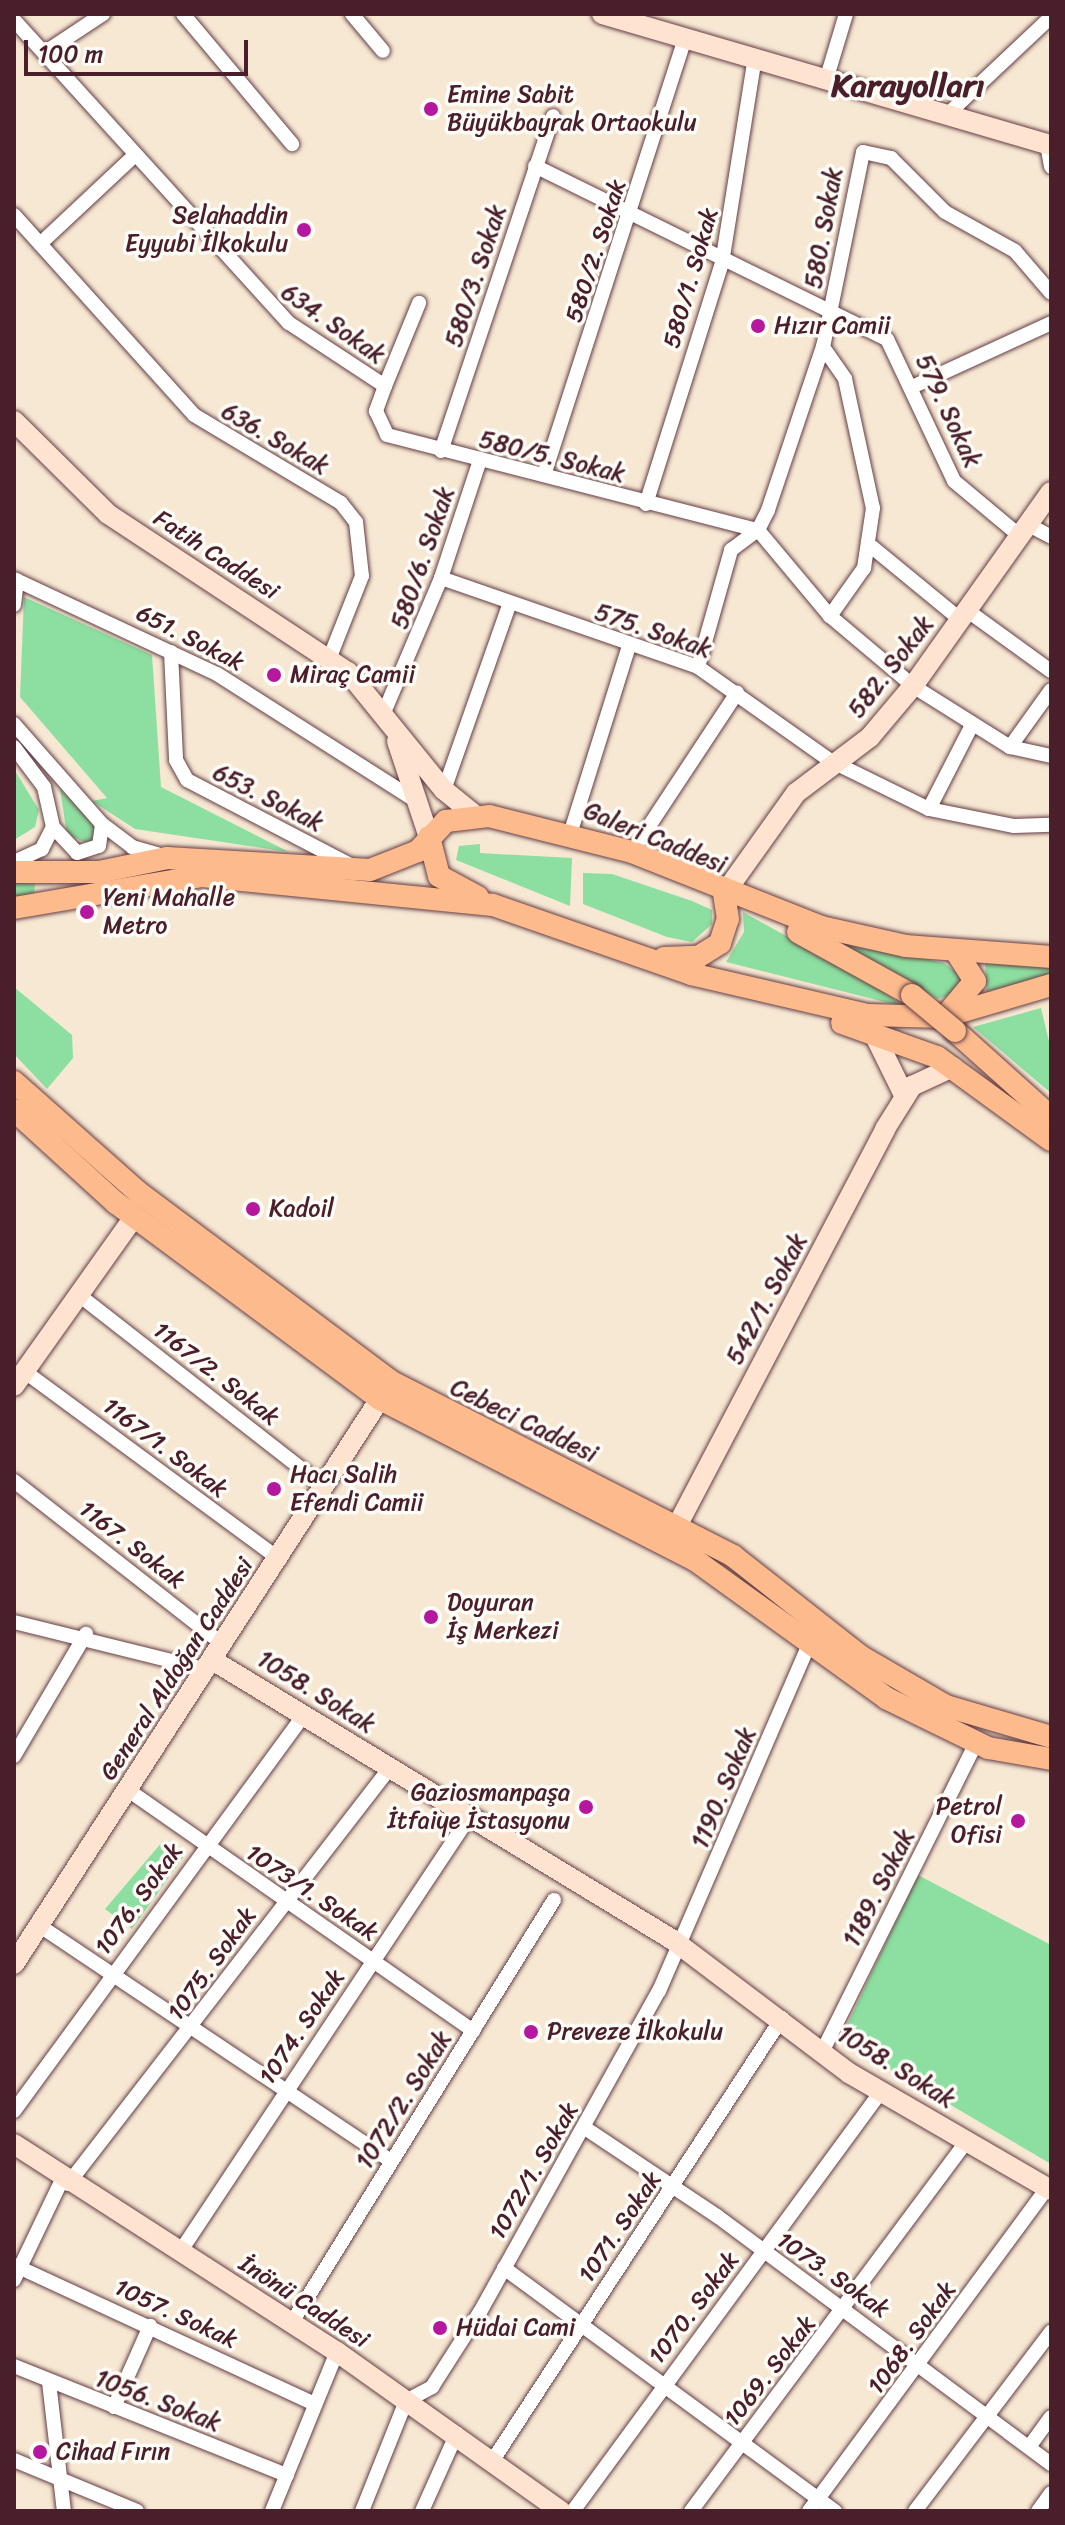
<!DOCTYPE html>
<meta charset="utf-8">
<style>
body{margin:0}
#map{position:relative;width:1065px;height:2525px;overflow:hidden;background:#f7e8d3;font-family:Sriracha,sans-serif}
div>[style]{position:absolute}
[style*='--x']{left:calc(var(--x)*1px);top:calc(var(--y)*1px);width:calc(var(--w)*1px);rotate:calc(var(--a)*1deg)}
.green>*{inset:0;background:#8cdfa0}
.roads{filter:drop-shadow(0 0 2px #643d44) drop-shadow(0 0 2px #643d44)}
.street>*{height:14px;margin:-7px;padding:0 7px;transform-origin:7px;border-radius:7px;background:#fff}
.secondary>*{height:20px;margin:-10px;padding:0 10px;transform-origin:10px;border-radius:10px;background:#fee3d1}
.primary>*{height:22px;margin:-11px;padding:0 11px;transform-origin:11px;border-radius:11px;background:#fcba8d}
.bridges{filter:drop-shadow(0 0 2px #643d44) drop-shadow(0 0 2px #643d44)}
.primary-bridge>*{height:22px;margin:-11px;padding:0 11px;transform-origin:11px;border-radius:11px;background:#fcba8d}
.dots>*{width:22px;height:22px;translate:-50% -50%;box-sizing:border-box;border:4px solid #fdfcf7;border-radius:50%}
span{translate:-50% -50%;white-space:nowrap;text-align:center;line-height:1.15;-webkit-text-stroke:7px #fdfcf7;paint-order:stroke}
.poi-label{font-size:24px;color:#4a1f2b}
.left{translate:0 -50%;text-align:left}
.right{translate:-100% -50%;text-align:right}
.street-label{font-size:24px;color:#4a1f2b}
.district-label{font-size:32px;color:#4a1f2b;font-weight:700}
.frame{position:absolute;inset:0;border:16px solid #4a1f2b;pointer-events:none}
.scale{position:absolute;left:24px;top:40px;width:224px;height:36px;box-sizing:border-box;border:4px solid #4a1f2b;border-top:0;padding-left:10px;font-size:24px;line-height:28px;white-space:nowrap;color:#4a1f2b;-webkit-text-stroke:6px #fdfcf7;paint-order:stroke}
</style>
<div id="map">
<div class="green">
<i style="clip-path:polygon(24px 597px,152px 655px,161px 787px,289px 852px,135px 829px,92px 801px,107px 798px,20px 697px)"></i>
<i style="clip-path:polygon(14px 769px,39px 810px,35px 827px,14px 840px)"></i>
<i style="clip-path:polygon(60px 789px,97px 828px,90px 844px,67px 835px)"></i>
<i style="clip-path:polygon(480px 844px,480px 853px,572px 858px,570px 906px,456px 860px,459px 846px)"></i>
<i style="clip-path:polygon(583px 873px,612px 874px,692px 901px,712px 910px,712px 924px,692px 942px,667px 937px,583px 904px)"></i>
<i style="clip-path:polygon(14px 882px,35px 884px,34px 895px,14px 899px)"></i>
<i style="clip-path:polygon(743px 912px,872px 984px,905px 1007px,726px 962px,744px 932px)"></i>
<i style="clip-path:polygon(834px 939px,944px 963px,964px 978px,958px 993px,937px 999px)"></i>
<i style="clip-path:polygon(985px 963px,1051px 965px,1051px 977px,987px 997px)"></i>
<i style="clip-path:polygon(14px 987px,72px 1035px,73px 1058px,47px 1089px,14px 1054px)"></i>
<i style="clip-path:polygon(1041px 1008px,1051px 1050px,1051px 1093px,973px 1027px)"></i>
<i style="clip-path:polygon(163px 1841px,184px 1856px,132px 1929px,105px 1909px)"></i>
<i style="clip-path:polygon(918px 1875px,1051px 1945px,1051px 2164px,840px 2040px)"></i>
</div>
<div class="roads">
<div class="street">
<i style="--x:183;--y:14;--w:170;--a:50"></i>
<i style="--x:352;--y:14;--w:48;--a:50"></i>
<i style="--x:14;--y:20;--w:409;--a:47.8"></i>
<i style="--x:289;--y:323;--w:115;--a:33.3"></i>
<i style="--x:385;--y:386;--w:90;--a:-67.7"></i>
<i style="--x:44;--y:53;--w:71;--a:-33.5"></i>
<i style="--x:827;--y:77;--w:66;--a:-73.2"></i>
<i style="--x:949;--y:113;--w:140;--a:-43.3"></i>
<i style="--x:1047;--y:144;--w:23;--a:80"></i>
<i style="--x:535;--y:166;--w:392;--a:26.2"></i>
<i style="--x:887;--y:339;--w:157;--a:64.7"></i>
<i style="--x:954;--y:481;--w:86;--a:39.8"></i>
<i style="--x:14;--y:215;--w:269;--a:48"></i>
<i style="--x:194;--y:415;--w:171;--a:30.9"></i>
<i style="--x:341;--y:503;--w:24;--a:52"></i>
<i style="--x:356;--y:522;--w:54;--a:83.7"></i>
<i style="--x:362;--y:576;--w:87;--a:111.6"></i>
<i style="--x:40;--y:244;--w:127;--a:-43.1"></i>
<i style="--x:823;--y:347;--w:39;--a:55"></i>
<i style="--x:845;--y:379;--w:132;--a:77.8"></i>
<i style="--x:873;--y:508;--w:61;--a:98.5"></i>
<i style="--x:864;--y:568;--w:59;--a:125.3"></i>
<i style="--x:385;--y:386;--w:27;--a:110"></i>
<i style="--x:376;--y:411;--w:26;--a:65"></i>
<i style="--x:387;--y:435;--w:383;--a:14.4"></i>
<i style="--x:758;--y:530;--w:112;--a:50.1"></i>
<i style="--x:830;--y:616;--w:109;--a:40.1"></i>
<i style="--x:913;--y:686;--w:115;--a:32.2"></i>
<i style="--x:1010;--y:747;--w:42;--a:12.4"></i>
<i style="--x:912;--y:387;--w:153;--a:-24.7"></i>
<i style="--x:441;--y:451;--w:353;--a:-71.5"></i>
<i style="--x:544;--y:475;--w:458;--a:-72.1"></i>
<i style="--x:646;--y:504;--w:253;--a:-72.5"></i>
<i style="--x:722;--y:263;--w:208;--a:-80.9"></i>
<i style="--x:1027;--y:524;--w:27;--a:28"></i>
<i style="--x:872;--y:547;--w:115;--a:39.4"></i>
<i style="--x:441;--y:578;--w:272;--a:19.1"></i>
<i style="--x:698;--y:667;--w:163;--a:35.3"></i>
<i style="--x:831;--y:761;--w:109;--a:26.1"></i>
<i style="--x:929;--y:809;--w:87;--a:11.3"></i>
<i style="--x:1014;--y:826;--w:37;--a:-2"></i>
<i style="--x:14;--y:579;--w:224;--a:25.1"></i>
<i style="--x:217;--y:674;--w:235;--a:32.5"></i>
<i style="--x:14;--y:605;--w:25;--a:-83"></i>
<i style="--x:968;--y:611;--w:102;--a:35.9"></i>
<i style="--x:171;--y:652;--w:108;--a:87.3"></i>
<i style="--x:176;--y:760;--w:23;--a:61"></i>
<i style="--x:187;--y:780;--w:184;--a:27.5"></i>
<i style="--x:698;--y:667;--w:122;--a:-74.2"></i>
<i style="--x:731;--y:550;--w:34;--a:-37"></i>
<i style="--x:758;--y:530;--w:22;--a:-63"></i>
<i style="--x:768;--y:510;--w:172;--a:-71.4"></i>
<i style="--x:823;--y:347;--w:199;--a:-78.4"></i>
<i style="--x:863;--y:152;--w:29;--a:12"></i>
<i style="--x:891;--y:158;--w:76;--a:45"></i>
<i style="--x:945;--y:212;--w:80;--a:29.1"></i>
<i style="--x:1015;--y:251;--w:55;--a:49.4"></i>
<i style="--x:385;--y:710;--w:143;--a:-67"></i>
<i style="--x:441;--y:578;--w:121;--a:-71.7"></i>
<i style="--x:14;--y:724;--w:133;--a:48.7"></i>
<i style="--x:102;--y:824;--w:38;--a:37"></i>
<i style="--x:132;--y:847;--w:32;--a:16"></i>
<i style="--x:14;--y:747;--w:50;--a:53.1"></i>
<i style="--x:44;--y:787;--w:41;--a:77.3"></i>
<i style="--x:53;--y:827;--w:25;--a:117"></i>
<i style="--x:42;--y:849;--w:31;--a:155"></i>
<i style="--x:1010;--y:747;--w:70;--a:-54.3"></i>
<i style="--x:444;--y:790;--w:196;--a:-70.6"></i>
<i style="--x:929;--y:809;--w:92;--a:-62.9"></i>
<i style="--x:53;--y:827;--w:35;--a:47"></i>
<i style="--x:77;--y:853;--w:23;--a:-18"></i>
<i style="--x:99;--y:846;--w:22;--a:-82"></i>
<i style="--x:571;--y:831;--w:194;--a:-72.6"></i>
<i style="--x:632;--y:852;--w:191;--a:-56.6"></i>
<i style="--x:79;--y:1295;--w:313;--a:38"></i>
<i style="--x:24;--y:1371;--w:318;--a:36.4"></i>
<i style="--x:14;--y:1481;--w:265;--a:38"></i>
<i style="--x:14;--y:1622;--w:200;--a:13.9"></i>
<i style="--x:14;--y:1756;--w:142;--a:-59.5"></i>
<i style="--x:128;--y:1790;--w:421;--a:34.9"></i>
<i style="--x:40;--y:1926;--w:422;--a:33.8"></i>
<i style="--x:822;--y:2052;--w:345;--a:-63.5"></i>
<i style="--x:14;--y:2111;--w:491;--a:-53.8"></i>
<i style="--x:585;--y:2128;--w:159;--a:33.7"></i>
<i style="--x:717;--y:2216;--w:416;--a:36.6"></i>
<i style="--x:68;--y:2184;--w:525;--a:-52.28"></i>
<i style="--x:180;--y:2252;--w:509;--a:-56.37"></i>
<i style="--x:14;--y:2265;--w:328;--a:24.8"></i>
<i style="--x:504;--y:2268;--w:411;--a:36.3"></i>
<i style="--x:14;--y:2280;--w:111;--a:-64.4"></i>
<i style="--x:291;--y:2324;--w:499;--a:-58.2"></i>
<i style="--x:14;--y:2366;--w:294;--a:21.8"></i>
<i style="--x:49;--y:2382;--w:130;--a:83.4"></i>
<i style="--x:114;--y:2407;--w:89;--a:-66"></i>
<i style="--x:1029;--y:2447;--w:37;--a:-54"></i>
<i style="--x:14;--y:2460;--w:133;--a:22.5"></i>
<i style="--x:493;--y:2460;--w:528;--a:-56.82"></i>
<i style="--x:272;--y:2511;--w:172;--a:-67.8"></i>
<i style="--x:362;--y:2511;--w:118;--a:-68.2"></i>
<i style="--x:406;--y:2401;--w:30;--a:-28"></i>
<i style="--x:432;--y:2387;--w:89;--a:-57.4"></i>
<i style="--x:480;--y:2312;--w:368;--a:-60.9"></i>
<i style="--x:659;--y:1991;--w:376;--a:-66.6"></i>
<i style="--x:422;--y:2511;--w:85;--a:-65.8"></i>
<i style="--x:573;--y:2511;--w:519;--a:-53.7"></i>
<i style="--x:691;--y:2511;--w:462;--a:-53.3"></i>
<i style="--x:809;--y:2511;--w:401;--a:-53.6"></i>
<i style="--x:915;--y:2511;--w:225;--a:-52.8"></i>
<i style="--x:1038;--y:2511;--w:22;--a:-54"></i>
</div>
<div class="secondary">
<i style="--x:602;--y:14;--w:468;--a:16.3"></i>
<i style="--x:14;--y:421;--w:132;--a:44.7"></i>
<i style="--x:108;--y:514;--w:287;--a:33.4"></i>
<i style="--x:348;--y:672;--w:152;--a:50.9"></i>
<i style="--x:444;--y:790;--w:40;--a:39"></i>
<i style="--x:397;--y:741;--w:101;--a:71.6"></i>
<i style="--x:724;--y:894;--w:124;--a:-54.5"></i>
<i style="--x:796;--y:793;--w:93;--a:-37.1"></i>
<i style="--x:870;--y:737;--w:67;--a:-49.9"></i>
<i style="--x:913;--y:686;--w:238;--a:-54.6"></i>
<i style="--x:873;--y:1032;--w:72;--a:63.8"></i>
<i style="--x:14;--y:1386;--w:207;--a:-54.6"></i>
<i style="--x:677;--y:1526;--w:448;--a:-62.3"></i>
<i style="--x:885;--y:1129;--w:51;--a:-57.9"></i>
<i style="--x:912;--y:1086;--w:45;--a:-24.9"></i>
<i style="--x:214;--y:1661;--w:537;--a:31.29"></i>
<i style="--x:673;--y:1940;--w:221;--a:37.1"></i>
<i style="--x:849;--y:2073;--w:233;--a:30.1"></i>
<i style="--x:14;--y:1964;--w:673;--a:-57.07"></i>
<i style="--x:14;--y:2144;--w:384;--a:32.8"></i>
<i style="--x:337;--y:2352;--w:275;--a:35.4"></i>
</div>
<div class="primary">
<i style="--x:429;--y:837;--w:40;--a:75.6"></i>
<i style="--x:439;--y:876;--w:44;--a:28.3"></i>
<i style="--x:14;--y:872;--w:85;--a:0"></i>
<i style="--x:99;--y:872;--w:69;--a:-11.6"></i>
<i style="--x:167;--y:858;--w:203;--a:3.4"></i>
<i style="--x:370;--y:870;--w:52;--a:-21.6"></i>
<i style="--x:418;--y:851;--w:41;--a:-47"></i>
<i style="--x:446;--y:821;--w:43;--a:-6.6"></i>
<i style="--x:489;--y:816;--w:147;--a:14.1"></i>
<i style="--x:632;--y:852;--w:203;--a:21.6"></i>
<i style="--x:821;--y:927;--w:87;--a:12.6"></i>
<i style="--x:906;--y:946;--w:145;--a:4.3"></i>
<i style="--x:14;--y:908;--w:191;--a:-9.7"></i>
<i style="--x:202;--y:876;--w:292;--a:5.7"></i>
<i style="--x:493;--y:905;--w:210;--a:19.2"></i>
<i style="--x:691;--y:974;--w:181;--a:13.1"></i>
<i style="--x:867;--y:1015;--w:76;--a:1.5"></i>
<i style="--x:943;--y:1017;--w:113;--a:-16.5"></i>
<i style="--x:798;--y:932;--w:130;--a:28.9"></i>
<i style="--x:664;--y:958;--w:34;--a:-2"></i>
<i style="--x:698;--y:957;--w:26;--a:-32"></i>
<i style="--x:720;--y:943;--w:25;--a:-72"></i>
<i style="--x:728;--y:919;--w:25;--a:-99"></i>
<i style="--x:947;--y:1014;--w:43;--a:-49.7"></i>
<i style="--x:975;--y:981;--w:33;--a:-123"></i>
<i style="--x:842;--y:1023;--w:101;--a:19.7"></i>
<i style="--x:937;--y:1057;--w:141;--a:36.1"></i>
<i style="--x:955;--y:1031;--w:129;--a:41.9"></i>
<i style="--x:14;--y:1082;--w:167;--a:41.6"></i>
<i style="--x:139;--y:1193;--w:314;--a:36.8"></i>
<i style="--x:390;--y:1381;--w:385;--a:27"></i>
<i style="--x:733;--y:1556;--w:162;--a:38.2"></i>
<i style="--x:860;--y:1656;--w:99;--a:30.2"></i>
<i style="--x:946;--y:1706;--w:109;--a:16.4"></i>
<i style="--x:14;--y:1110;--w:138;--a:42.4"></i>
<i style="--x:116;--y:1203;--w:329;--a:36.6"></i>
<i style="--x:380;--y:1399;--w:354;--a:27.1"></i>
<i style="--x:695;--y:1560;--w:236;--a:35.8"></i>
<i style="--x:886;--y:1698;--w:114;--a:26.1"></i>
<i style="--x:988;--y:1748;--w:64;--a:9.9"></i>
</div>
</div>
<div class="bridges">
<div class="primary-bridge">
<i style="--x:912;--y:995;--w:56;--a:39.9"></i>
</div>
</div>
<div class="dots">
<i style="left:431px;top:109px;background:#b5179e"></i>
<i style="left:304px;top:230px;background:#b5179e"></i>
<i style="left:758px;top:326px;background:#b5179e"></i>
<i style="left:274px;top:675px;background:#b5179e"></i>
<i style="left:87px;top:912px;background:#b5179e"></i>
<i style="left:253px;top:1209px;background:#b5179e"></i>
<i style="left:274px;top:1489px;background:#b5179e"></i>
<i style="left:431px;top:1617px;background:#b5179e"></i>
<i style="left:586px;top:1807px;background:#b5179e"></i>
<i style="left:1018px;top:1821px;background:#b5179e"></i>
<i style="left:531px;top:2032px;background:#b5179e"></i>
<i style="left:440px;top:2328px;background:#b5179e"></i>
<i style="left:40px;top:2452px;background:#b5179e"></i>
</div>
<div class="poi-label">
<span class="left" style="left:447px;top:109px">Emine Sabit<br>Büyükbayrak Ortaokulu</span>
<span class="right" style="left:288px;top:230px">Selahaddin<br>Eyyubi İlkokulu</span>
<span class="left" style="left:774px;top:326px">Hızır Camii</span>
<span class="left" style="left:290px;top:675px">Miraç Camii</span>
<span class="left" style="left:103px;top:912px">Yeni Mahalle<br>Metro</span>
<span class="left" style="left:269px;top:1209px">Kadoil</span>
<span class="left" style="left:290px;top:1489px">Hacı Salih<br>Efendi Camii</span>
<span class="left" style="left:447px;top:1617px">Doyuran<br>İş Merkezi</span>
<span class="right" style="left:570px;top:1807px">Gaziosmanpaşa<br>İtfaiye İstasyonu</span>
<span class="right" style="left:1002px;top:1821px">Petrol<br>Ofisi</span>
<span class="left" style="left:547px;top:2032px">Preveze İlkokulu</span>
<span class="left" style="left:456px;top:2328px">Hüdai Cami</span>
<span class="left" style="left:56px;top:2452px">Cihad Fırın</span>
</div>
<div class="street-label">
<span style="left:824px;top:228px;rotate:-80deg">580. Sokak</span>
<span style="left:596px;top:251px;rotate:-72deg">580/2. Sokak</span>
<span style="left:476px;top:276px;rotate:-72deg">580/3. Sokak</span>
<span style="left:691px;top:278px;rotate:-74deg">580/1. Sokak</span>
<span style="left:333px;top:324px;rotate:35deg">634. Sokak</span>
<span style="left:948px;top:411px;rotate:65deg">579. Sokak</span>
<span style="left:275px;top:439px;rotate:30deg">636. Sokak</span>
<span style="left:552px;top:457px;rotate:14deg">580/5. Sokak</span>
<span style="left:216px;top:555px;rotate:33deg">Fatih Caddesi</span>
<span style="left:423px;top:558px;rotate:-71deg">580/6. Sokak</span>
<span style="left:653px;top:631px;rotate:19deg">575. Sokak</span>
<span style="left:190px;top:638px;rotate:27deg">651. Sokak</span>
<span style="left:891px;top:667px;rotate:-52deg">582. Sokak</span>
<span style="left:268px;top:798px;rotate:27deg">653. Sokak</span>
<span style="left:655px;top:838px;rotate:22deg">Galeri Caddesi</span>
<span style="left:767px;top:1299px;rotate:-62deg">542/1. Sokak</span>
<span style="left:216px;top:1374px;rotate:38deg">1167/2. Sokak</span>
<span style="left:524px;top:1421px;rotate:26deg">Cebeci Caddesi</span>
<span style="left:165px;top:1448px;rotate:37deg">1167/1. Sokak</span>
<span style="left:132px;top:1545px;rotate:38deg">1167. Sokak</span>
<span style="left:177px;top:1669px;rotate:-57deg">General Aldoğan Caddesi</span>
<span style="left:316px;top:1692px;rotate:32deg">1058. Sokak</span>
<span style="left:724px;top:1788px;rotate:-67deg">1190. Sokak</span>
<span style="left:879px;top:1888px;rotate:-63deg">1189. Sokak</span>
<span style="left:312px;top:1893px;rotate:34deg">1073/1. Sokak</span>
<span style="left:139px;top:1899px;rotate:-54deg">1076. Sokak</span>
<span style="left:212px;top:1964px;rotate:-54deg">1075. Sokak</span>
<span style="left:302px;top:2027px;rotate:-56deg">1074. Sokak</span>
<span style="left:896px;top:2067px;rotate:32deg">1058. Sokak</span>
<span style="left:404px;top:2100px;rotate:-58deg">1072/2. Sokak</span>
<span style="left:534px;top:2171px;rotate:-60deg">1072/1. Sokak</span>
<span style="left:620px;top:2227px;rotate:-56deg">1071. Sokak</span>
<span style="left:833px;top:2275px;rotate:35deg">1073. Sokak</span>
<span style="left:304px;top:2302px;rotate:33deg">İnönü Caddesi</span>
<span style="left:694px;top:2308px;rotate:-53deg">1070. Sokak</span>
<span style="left:176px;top:2314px;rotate:25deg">1057. Sokak</span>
<span style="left:912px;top:2338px;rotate:-54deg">1068. Sokak</span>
<span style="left:770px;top:2371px;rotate:-52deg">1069. Sokak</span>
<span style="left:158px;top:2401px;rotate:21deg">1056. Sokak</span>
</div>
<div class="district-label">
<span style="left:908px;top:86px">Karayolları</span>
</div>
<div class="frame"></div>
<div class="scale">100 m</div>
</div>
